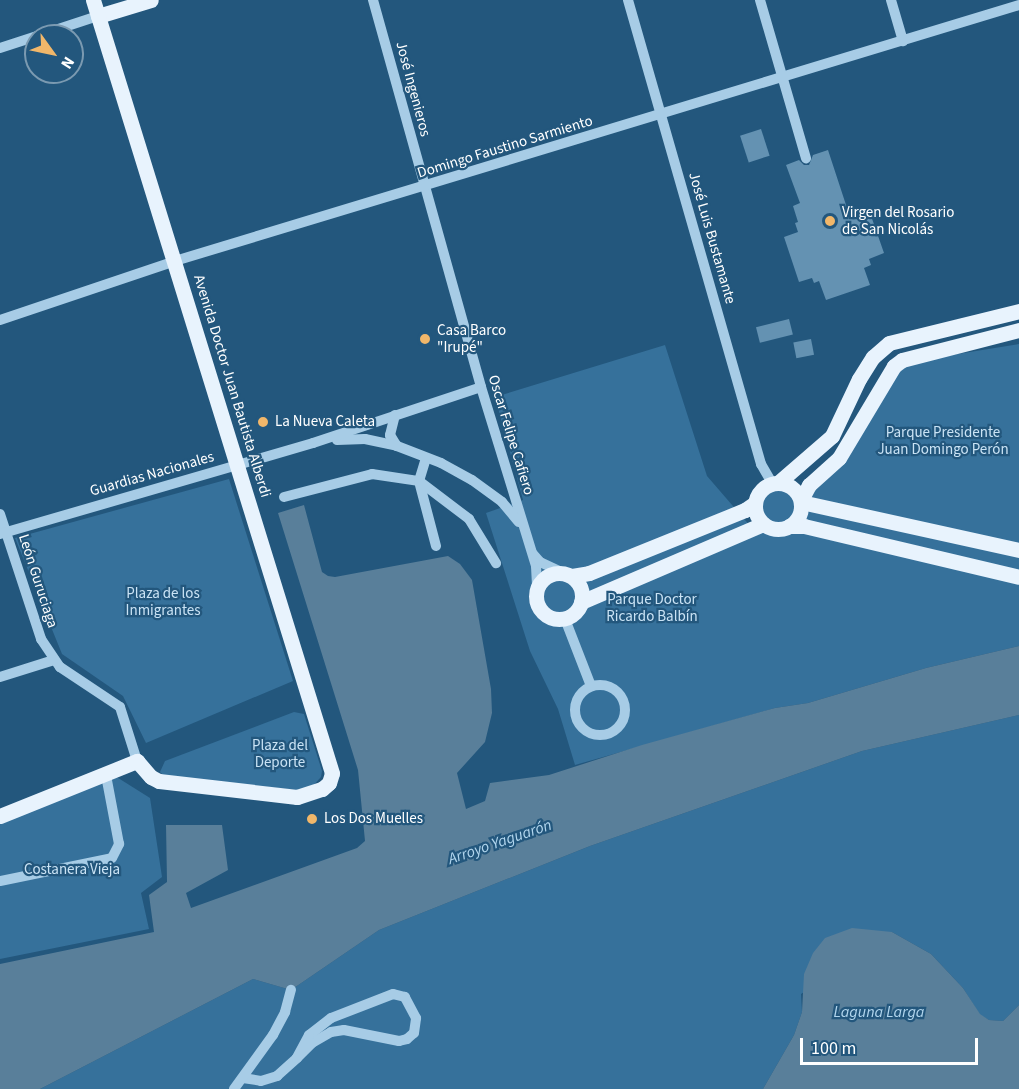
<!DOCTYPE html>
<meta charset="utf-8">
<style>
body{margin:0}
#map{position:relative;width:1019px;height:1089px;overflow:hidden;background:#23577d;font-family:"Source Sans 3",sans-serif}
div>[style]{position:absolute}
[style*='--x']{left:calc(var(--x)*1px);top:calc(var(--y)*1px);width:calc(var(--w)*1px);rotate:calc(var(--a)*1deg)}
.green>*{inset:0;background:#36719b}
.water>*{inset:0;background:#597f9a}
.building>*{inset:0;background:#6492b2;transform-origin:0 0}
.minor>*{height:10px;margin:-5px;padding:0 5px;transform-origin:5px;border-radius:5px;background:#a7cce6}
.minor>.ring{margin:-5px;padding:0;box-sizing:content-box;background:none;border:10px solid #a7cce6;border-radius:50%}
.major>*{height:15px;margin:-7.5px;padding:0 7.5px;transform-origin:7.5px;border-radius:7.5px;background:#e8f3fd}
.major>.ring{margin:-7.5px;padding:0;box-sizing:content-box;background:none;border:15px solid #e8f3fd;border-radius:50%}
.dots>*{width:16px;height:16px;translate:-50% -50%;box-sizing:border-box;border:3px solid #23577d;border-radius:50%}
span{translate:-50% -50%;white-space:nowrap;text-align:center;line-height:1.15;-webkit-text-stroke:4.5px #23577d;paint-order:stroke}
.street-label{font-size:15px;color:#fff}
.poi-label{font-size:15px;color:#fff}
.left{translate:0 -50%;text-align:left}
.park-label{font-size:15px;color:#cae3f5}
.water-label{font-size:16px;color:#b2d6ee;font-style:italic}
.north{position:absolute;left:24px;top:24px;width:60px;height:60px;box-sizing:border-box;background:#23577d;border:2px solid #7b9ab1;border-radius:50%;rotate:123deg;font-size:16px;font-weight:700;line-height:24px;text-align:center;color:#fff}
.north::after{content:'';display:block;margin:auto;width:21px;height:27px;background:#f1b76a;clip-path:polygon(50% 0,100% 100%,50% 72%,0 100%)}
.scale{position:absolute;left:800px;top:1038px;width:178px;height:27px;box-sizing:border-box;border:3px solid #fff;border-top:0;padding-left:8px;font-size:18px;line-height:21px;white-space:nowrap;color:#fff;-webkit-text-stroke:4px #23577d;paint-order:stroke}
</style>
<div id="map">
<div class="green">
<i style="clip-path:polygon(1019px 344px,1019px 646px,926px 668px,808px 703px,775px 708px,575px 765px,558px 709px,530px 651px,486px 513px,523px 500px,495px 397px,665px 345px,707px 476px,758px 535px,772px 524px,761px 512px,764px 496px,774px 490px,783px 490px,793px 497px,796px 506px,820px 486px,837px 466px,894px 375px,914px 361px)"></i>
<i style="clip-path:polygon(229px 479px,293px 681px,146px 743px,123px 696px,62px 654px,15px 538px)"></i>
<i style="clip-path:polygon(294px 712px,304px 714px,322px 771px,321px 777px,311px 788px,297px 790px,164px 776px,160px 772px,165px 761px)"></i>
<i style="clip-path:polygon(1019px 715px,1019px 1005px,1003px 1021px,989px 1020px,980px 1015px,963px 988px,931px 954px,892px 932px,801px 994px,802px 1012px,794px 1035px,763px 1089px,40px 1089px,253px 979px,291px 990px,379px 930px,590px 846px,862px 751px)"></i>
<i style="clip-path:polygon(115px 776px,150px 798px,162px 877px,141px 893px,149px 929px,0 959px,0 822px)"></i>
</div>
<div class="water">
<i style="clip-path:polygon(304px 505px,322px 572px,328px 576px,335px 577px,448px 556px,460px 564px,472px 580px,491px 689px,492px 713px,485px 742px,457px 773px,466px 809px,485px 801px,490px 783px,549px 775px,642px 745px,775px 708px,808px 703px,926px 668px,1019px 646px,1019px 715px,862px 751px,590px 846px,379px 930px,291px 990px,253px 979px,40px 1089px,0 1089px,0 964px,154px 932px,149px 895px,167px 882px,166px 825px,222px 825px,228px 870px,186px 893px,191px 908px,357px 848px,365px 841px,358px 770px,278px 513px)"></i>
<i style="clip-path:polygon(852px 928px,892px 932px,931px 954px,963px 988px,980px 1014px,989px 1020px,1003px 1021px,1019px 1005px,1019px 1089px,763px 1089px,794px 1035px,802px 1012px,804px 974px,813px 953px,825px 938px)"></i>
</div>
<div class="building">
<i style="left:761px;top:129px;width:28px;height:22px;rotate:72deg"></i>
<i style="clip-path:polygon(828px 150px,847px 208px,853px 206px,856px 214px,869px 210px,884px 253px,869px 259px,871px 265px,864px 268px,870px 285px,826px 300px,819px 281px,814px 283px,812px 278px,799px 282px,784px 237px,798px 232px,795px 223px,798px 222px,793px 206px,800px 203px,786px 165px,799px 160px,804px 165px,809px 165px,813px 155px)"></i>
<i style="left:789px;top:319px;width:16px;height:34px;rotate:76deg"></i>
<i style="left:811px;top:339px;width:16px;height:18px;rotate:79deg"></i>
</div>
<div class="minor">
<i style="--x:373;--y:0;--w:402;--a:74.4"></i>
<i style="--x:481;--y:387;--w:187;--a:72.9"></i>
<i style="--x:536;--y:566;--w:21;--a:87"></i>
<i style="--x:628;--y:0;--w:483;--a:74"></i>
<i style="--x:761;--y:464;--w:22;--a:60"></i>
<i style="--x:760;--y:0;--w:165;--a:73.8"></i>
<i style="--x:891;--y:0;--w:43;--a:73.7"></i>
<i style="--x:37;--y:36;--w:64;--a:-18.2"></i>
<i style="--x:0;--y:48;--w:38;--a:-18"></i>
<i style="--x:0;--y:320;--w:185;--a:-18.6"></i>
<i style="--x:175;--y:261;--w:882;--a:-16.87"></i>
<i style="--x:395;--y:415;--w:21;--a:104"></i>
<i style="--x:390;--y:435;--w:13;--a:58"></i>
<i style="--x:337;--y:440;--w:28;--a:-2"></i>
<i style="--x:365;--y:439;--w:33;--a:12"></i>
<i style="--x:397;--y:446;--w:47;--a:21.1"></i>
<i style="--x:441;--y:463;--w:35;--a:29"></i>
<i style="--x:472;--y:480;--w:37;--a:36"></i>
<i style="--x:502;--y:502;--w:26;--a:50"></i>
<i style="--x:284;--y:497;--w:91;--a:-14.6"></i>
<i style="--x:372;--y:474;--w:48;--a:8.5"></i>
<i style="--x:419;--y:481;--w:24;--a:-73"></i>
<i style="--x:0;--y:514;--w:132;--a:71.8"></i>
<i style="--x:41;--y:639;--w:34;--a:56"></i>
<i style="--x:60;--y:667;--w:72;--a:33.7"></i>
<i style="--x:120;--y:707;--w:57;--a:72.5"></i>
<i style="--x:0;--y:534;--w:326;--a:-16.2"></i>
<i style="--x:313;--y:443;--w:177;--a:-18.4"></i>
<i style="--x:436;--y:546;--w:67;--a:-104.7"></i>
<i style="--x:419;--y:481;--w:63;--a:37.2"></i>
<i style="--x:469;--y:519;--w:52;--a:58.5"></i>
<i style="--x:533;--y:554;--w:11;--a:49"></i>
<i style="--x:540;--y:562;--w:23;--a:25"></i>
<i style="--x:565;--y:619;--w:72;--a:68.8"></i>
<i style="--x:0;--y:677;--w:57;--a:-17.5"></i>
<i class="ring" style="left:575px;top:685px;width:40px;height:40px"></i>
<i style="--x:0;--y:881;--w:114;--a:-11.6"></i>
<i style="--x:112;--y:858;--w:16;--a:-63"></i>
<i style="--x:119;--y:844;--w:70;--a:-100.7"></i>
<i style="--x:243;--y:1078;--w:18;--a:9"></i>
<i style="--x:261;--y:1081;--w:17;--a:-17"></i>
<i style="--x:277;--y:1076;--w:27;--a:-42"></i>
<i style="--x:297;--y:1058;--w:21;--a:-45"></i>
<i style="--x:312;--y:1043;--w:22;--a:-30"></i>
<i style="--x:331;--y:1032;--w:13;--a:-9"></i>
<i style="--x:344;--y:1030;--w:56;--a:11.3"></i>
<i style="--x:399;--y:1041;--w:8;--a:-14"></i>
<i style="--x:407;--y:1039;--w:9;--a:-41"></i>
<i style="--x:414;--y:1033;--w:15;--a:-82"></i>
<i style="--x:416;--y:1018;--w:24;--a:-118"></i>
<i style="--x:405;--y:997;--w:12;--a:-166"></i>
<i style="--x:393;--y:994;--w:66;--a:158.8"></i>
<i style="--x:331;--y:1018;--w:28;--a:142"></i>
<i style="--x:309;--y:1035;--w:26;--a:118"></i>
<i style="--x:234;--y:1089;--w:67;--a:-54.2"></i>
<i style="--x:273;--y:1035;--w:26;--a:-62"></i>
<i style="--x:285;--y:1012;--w:23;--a:-75"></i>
</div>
<div class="major">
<i style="--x:98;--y:16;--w:55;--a:-16.8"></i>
<i style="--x:779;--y:482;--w:70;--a:-41"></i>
<i style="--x:832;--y:436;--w:63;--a:-64.7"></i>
<i style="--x:859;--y:379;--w:26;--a:-58"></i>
<i style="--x:873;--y:357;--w:21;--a:-41"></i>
<i style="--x:889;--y:343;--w:134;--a:-13.8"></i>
<i class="ring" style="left:755px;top:483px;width:31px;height:31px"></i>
<i style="--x:801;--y:500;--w:17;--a:-62"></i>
<i style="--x:809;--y:485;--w:40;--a:-42"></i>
<i style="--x:839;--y:458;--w:107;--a:-59.1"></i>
<i style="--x:894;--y:366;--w:10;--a:-37"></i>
<i style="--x:902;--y:360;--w:121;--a:-14.4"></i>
<i style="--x:801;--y:502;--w:223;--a:12.4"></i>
<i style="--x:789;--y:526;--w:15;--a:0"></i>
<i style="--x:804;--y:526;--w:221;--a:13.3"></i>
<i class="ring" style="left:536px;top:573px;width:31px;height:31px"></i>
<i style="--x:572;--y:576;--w:17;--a:-10"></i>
<i style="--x:589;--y:573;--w:168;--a:-22"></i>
<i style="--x:745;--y:510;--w:12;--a:-35"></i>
<i style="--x:581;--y:602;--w:198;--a:-23.2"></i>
<i style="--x:0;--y:816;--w:148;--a:-21.9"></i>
<i style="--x:137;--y:761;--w:21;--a:49"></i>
<i style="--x:151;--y:777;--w:9;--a:27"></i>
<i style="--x:159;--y:781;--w:139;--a:6.6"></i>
<i style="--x:297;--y:797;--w:26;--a:-18"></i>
<i style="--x:322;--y:789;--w:9;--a:-41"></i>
<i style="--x:329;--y:783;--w:10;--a:-73"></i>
<i style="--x:332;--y:773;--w:809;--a:-107.18"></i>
</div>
<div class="dots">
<i style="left:830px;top:221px;background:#f1b76a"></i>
<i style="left:425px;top:339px;background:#f1b76a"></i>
<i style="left:263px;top:422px;background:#f1b76a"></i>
<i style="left:312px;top:819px;background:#f1b76a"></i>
</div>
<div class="street-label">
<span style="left:413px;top:89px;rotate:75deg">José Ingenieros</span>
<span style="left:505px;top:147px;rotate:-17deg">Domingo Faustino Sarmiento</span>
<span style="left:712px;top:238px;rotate:74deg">José Luis Bustamante</span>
<span style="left:232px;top:386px;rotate:73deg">Avenida Doctor Juan Bautista Alberdi</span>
<span style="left:511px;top:435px;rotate:73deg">Oscar Felipe Cafiero</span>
<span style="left:152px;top:474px;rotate:-16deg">Guardias Nacionales</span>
<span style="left:38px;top:581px;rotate:72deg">León Guruciaga</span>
</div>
<div class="poi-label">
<span class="left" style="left:842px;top:221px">Virgen del Rosario<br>de San Nicolás</span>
<span class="left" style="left:437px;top:339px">Casa Barco<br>"Irupé"</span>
<span class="left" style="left:275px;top:422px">La Nueva Caleta</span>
<span class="left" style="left:324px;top:819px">Los Dos Muelles</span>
</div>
<div class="park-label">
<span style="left:943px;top:441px">Parque Presidente<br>Juan Domingo Perón</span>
<span style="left:163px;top:602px">Plaza de los<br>Inmigrantes</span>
<span style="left:652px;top:608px">Parque Doctor<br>Ricardo Balbín</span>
<span style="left:280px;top:754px">Plaza del<br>Deporte</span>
<span style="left:72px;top:870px">Costanera Vieja</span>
</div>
<div class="water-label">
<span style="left:500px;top:842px;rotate:-19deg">Arroyo Yaguarón</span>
<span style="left:879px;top:1012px">Laguna Larga</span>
</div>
<div class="north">N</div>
<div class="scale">100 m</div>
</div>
